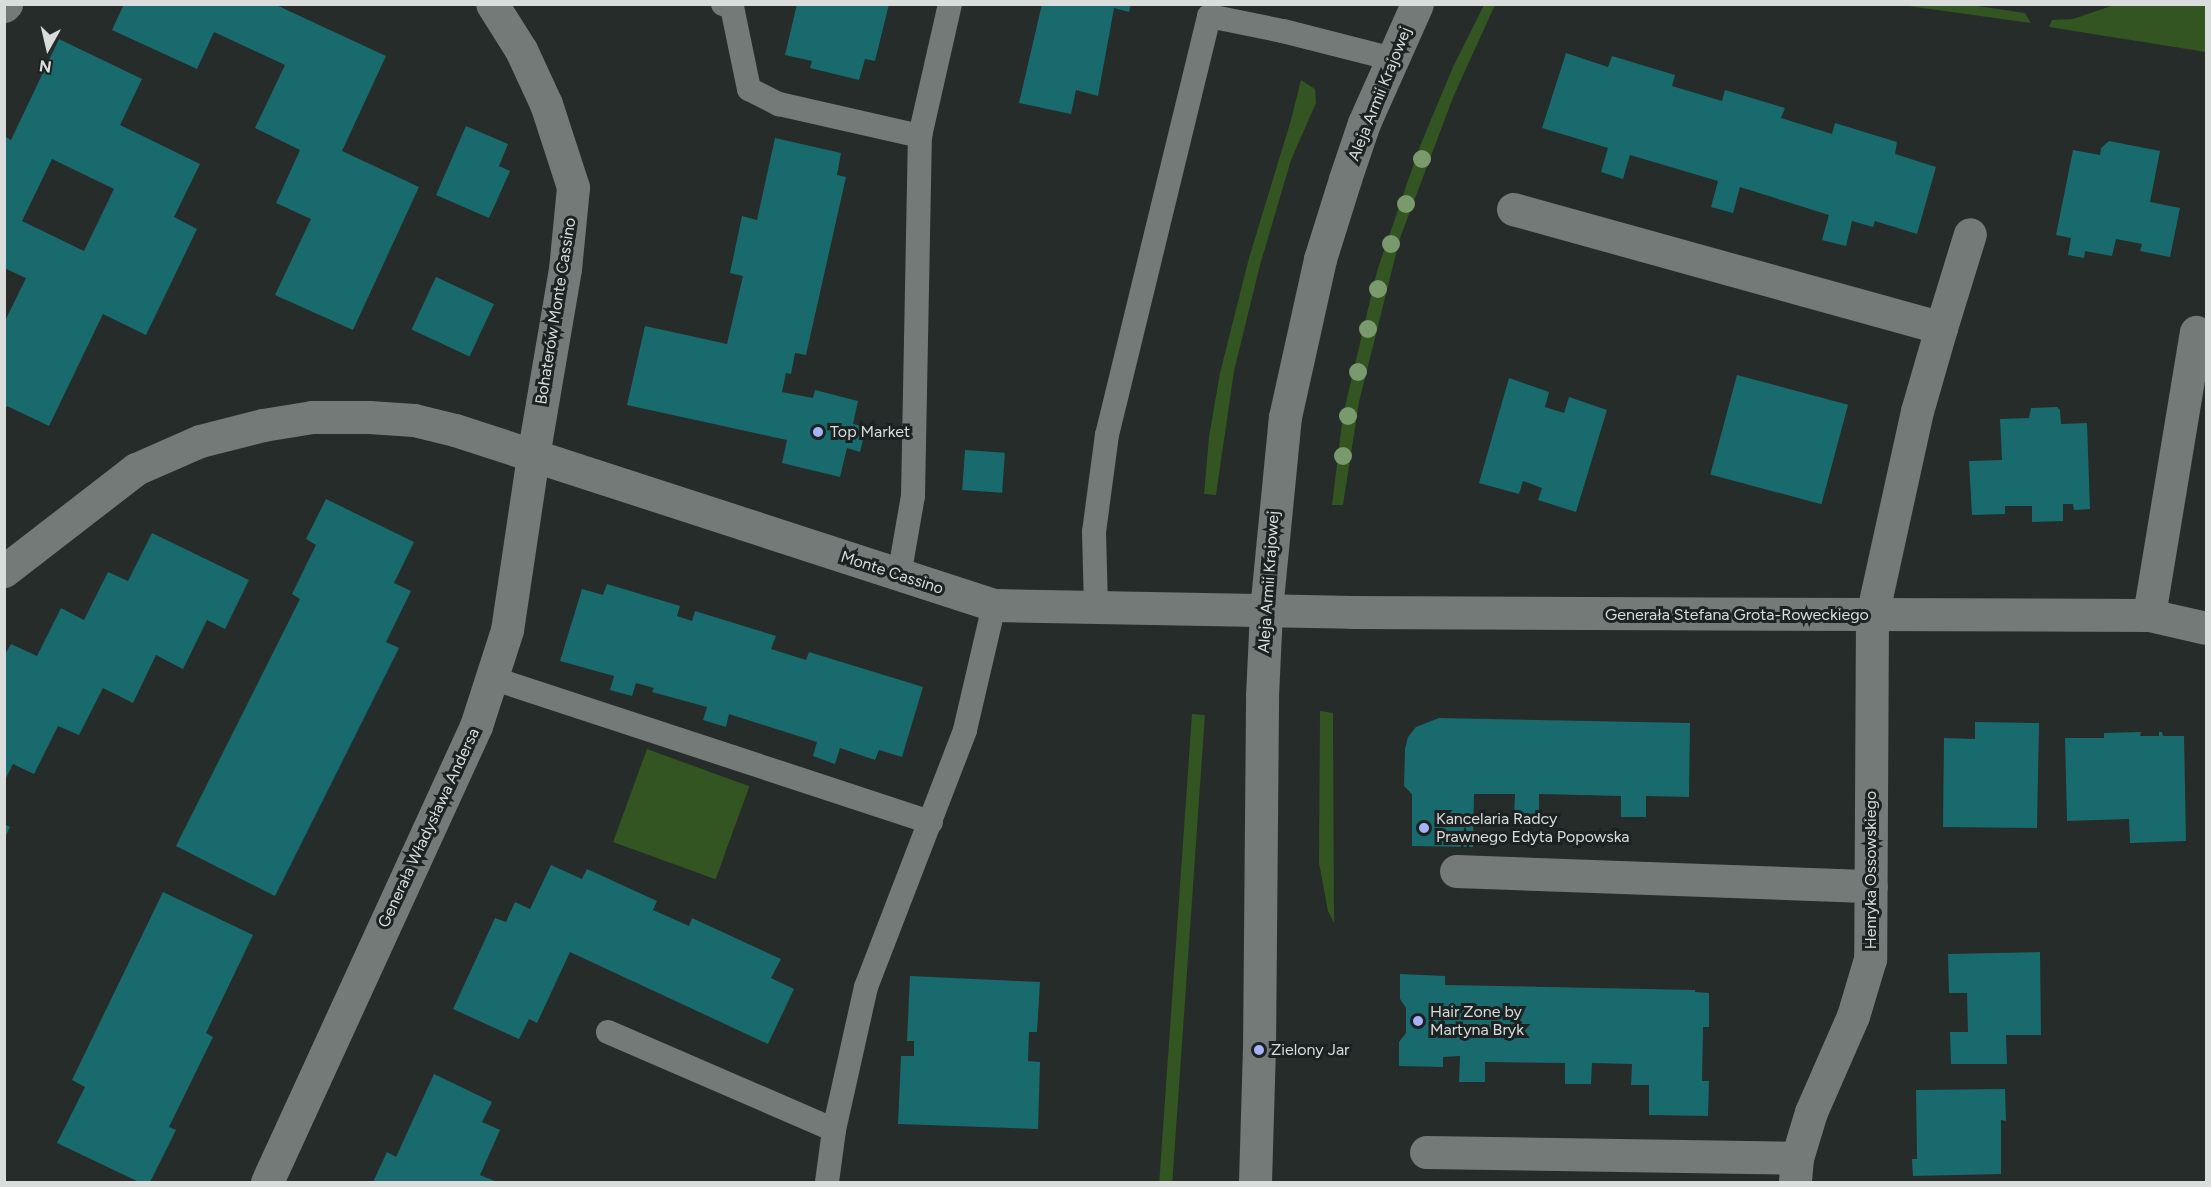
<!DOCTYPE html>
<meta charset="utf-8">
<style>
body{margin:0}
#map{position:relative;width:2211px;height:1187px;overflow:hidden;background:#262c2a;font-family:Figtree,sans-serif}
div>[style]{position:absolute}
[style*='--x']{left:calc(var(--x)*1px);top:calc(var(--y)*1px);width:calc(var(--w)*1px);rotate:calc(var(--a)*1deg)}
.green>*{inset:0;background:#325521;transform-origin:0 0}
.building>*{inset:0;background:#186a6c;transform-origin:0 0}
.service>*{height:24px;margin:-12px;padding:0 12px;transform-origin:12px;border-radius:12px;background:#737a78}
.minor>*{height:33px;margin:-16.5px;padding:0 16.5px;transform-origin:16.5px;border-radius:16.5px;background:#737a78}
.tertiary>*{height:33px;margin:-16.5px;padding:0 16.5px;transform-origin:16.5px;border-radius:16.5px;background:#737a78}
.trees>*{width:18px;height:18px;margin:-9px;border-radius:50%;background:#789a6c}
.dots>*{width:16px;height:16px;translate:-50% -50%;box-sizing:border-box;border:3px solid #1c2221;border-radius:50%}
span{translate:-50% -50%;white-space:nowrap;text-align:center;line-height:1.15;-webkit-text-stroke:6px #1c2221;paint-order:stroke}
.street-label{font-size:16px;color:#d9dddc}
.poi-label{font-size:16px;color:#d9dddc}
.left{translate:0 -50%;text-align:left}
.frame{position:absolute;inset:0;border:6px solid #d9dddc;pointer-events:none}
.north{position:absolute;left:18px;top:18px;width:60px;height:60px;-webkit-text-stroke:4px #1c2221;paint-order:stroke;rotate:188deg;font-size:16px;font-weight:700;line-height:24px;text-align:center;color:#d9dddc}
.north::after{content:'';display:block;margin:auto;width:21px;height:27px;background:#d9dddc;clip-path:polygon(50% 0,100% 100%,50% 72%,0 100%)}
</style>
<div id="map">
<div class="green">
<i style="clip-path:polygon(1484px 5px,1495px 5px,1454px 95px,1400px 238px,1359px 402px,1343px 505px,1332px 505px,1343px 415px,1377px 271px,1420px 146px,1453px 67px)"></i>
<i style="clip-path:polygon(1901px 5px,1971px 5px,2025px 13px,2031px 23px)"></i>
<i style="clip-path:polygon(2114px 5px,2206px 5px,2206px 52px,2049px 27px,2052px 20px,2073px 19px)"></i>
<i style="clip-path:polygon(1301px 80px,1315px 89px,1316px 103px,1291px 160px,1260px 265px,1234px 371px,1216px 495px,1204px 494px,1209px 437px,1220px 373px,1249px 258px,1291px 120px)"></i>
<i style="clip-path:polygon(1320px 711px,1333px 713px,1334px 923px,1328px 911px,1319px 863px)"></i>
<i style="left:1192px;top:714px;width:13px;height:468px;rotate:4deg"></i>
<i style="left:647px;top:749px;width:109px;height:99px;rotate:20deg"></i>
</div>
<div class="building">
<i style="clip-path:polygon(124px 4px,274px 4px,386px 56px,342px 151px,419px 187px,353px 330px,275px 295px,311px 219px,276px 203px,300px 150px,255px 128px,285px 65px,214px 32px,197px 69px,112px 30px)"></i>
<i style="clip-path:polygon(797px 4px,889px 4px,875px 61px,865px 59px,859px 80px,810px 68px,812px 61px,785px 55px)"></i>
<i style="clip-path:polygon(1042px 4px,1131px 4px,1129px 12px,1114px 8px,1098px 96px,1076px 90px,1071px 114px,1019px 103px)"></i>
<i style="clip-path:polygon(evenodd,59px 39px,142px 79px,120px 125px,200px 164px,174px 217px,197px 229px,146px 335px,103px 314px,49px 426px,7px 406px,4px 411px,4px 323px,26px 278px,4px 268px,4px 136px,11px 140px,59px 39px,52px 159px,114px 189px,84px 251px,22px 221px,52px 159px)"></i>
<i style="clip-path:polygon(1566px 53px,1608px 67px,1612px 56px,1675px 75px,1672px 86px,1722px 101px,1725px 90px,1785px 108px,1781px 118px,1832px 134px,1835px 123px,1897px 142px,1895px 154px,1936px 167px,1917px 234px,1875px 221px,1873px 227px,1852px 221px,1846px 246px,1822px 240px,1829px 215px,1740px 187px,1733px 213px,1711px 207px,1718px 181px,1630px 155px,1623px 179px,1601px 172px,1608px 148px,1542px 128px)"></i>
<i style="clip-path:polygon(466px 126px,508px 144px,499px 166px,510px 171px,489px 218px,436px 195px)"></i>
<i style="clip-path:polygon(775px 138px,841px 153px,837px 175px,846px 177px,806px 355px,795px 353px,791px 374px,786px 373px,782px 392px,813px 398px,815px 390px,858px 401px,853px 424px,866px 427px,860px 452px,847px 448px,840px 477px,782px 463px,787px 440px,627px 405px,645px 326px,727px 344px,743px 276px,730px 273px,742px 216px,757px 220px)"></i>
<i style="clip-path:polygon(2109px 141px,2160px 151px,2150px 202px,2180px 208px,2170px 257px,2140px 251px,2142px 244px,2116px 239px,2112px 256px,2085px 251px,2084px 258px,2068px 255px,2071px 238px,2056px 235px,2073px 150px,2100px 155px,2101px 148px)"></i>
<i style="left:436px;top:277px;width:64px;height:58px;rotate:25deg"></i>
<i style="left:1737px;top:375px;width:115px;height:103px;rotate:15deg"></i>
<i style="clip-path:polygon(1509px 378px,1549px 392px,1545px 407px,1564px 413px,1569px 397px,1607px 410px,1576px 512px,1538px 500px,1542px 488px,1523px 481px,1519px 494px,1479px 483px)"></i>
<i style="clip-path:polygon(2057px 407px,2060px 410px,2061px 424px,2087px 423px,2090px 509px,2074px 510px,2073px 504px,2063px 504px,2063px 521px,2032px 522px,2032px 506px,2005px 506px,2005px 514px,1972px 515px,1969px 461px,2002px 460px,2000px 419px,2029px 418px,2031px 408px)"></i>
<i style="left:965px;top:450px;width:40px;height:40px;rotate:4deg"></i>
<i style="clip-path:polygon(326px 499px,414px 542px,394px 583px,411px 591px,386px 642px,399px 648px,275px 896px,176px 846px,300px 599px,292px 594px,316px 545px,306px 539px)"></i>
<i style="clip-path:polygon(152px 533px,249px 580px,225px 629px,207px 620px,183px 669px,156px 655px,133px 703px,103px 688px,79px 735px,58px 726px,34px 774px,13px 764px,4px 782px,4px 656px,11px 644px,37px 656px,61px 608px,84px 620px,108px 572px,128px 581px)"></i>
<i style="clip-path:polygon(607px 584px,680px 606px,677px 616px,692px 621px,695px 611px,776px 636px,771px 649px,806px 660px,809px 652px,923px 687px,902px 757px,879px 750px,875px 760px,840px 748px,835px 764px,813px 756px,817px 742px,729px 714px,726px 727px,703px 720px,707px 707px,652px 692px,654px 688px,636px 683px,632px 696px,610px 690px,614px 676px,560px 661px,582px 589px,603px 595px)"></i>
<i style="clip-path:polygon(1439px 718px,1690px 723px,1689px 797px,1646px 796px,1646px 817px,1621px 817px,1621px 796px,1539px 794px,1539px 816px,1514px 816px,1515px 794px,1474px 794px,1473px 847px,1412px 846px,1412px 794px,1404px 786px,1405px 749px,1408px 737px,1416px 727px)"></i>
<i style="clip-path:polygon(1975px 722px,2039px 723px,2037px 828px,1943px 827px,1944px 738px,1975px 739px)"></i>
<i style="clip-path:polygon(2141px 732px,2140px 736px,2159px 736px,2159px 732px,2162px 732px,2163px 736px,2184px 736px,2186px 841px,2130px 843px,2129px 819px,2067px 821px,2065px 738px,2104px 738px,2104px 733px)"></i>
<i style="clip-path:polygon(4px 824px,10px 827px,4px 839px)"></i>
<i style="clip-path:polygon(551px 865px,582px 879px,587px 869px,657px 901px,653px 910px,689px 926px,692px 918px,781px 959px,771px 978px,794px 989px,768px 1044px,570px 952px,537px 1023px,529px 1019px,519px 1039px,453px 1009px,495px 918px,506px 922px,515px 902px,530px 909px)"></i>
<i style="clip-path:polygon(163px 892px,253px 935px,206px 1033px,213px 1037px,169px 1127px,176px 1130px,150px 1182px,139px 1182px,57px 1143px,85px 1087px,72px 1080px)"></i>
<i style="clip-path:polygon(2040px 952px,2041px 1035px,2006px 1035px,2007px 1064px,1951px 1064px,1950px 1032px,1968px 1032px,1967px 993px,1949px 993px,1948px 954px)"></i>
<i style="clip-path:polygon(1400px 974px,1445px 976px,1445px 985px,1695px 990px,1695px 992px,1709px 993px,1709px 1027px,1703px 1027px,1702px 1081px,1709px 1081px,1708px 1116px,1649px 1115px,1649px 1085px,1631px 1085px,1632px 1064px,1592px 1063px,1591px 1084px,1565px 1084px,1565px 1063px,1485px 1062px,1485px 1082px,1459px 1082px,1460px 1056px,1443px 1057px,1443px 1067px,1399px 1066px,1399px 1042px,1406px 1033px,1406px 1008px,1400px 999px)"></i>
<i style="clip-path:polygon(910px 976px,1040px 982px,1037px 1032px,1029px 1032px,1028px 1061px,1040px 1062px,1038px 1129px,898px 1124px,901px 1056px,914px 1056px,914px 1041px,907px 1041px)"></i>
<i style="clip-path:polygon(434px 1074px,492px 1102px,482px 1122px,500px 1130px,480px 1175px,497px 1182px,373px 1182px,387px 1152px,396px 1157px)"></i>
<i style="clip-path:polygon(2005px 1089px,2006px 1121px,2001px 1120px,2001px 1174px,1913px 1176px,1912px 1159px,1917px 1159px,1916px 1090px)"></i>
</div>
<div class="service">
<i style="--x:723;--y:4;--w:9;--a:18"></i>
<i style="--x:732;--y:7;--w:84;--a:78.3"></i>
<i style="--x:749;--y:89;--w:34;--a:27"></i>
<i style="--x:779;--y:104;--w:145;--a:12.8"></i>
<i style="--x:899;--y:576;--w:81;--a:-80.1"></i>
<i style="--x:913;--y:496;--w:360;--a:-88.9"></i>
<i style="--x:920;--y:136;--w:135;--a:-77.2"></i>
<i style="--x:1096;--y:608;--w:76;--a:-91.5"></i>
<i style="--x:1094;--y:532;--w:98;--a:-82.4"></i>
<i style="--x:1107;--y:435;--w:431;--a:-76.3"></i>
<i style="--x:1209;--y:16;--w:76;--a:11.5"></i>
<i style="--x:1283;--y:31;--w:114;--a:14.3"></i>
<i style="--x:492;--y:678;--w:462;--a:18.2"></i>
<i style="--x:608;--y:1032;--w:246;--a:23.4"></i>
<i style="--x:827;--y:1182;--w:52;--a:-82.3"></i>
<i style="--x:834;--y:1130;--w:147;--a:-77.4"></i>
<i style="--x:866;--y:987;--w:275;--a:-68.9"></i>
<i style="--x:965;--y:730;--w:128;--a:-76.9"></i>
</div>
<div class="minor">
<i style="--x:4;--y:6;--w:3;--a:-45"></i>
<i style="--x:1513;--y:209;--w:444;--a:15.5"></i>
<i style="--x:1941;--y:328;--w:86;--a:106.1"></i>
<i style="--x:1917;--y:411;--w:210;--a:102.4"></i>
<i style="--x:1872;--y:616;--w:343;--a:90.3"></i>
<i style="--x:1870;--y:959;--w:59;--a:106.6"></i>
<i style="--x:1853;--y:1016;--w:105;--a:113.6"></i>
<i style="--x:1811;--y:1112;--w:48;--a:106.9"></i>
<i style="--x:1797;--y:1158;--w:24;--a:95"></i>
<i style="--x:1941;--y:328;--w:98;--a:-72.9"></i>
<i style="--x:4;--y:571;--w:167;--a:-37.7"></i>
<i style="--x:136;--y:469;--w:70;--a:-23.6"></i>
<i style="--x:200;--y:441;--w:65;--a:-14.3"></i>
<i style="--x:263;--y:425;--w:50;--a:-9.3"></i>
<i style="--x:312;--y:417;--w:57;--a:0"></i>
<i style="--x:369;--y:417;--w:45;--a:3.8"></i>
<i style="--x:414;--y:420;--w:42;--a:13.7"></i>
<i style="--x:455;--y:430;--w:567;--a:17.99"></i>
<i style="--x:994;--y:605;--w:358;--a:1.1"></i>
<i style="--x:1352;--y:612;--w:797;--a:0.22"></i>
<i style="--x:2149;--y:615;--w:58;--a:12.8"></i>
<i style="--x:2149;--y:615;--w:287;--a:-80.6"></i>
<i style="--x:1456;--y:871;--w:415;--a:2.1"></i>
<i style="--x:1426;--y:1152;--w:371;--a:0.9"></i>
<i style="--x:267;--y:1182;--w:502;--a:-65.38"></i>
<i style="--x:476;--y:726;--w:101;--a:-72.1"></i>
<i style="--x:507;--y:630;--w:176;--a:-81.5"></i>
<i style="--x:533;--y:456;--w:190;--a:-80.3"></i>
<i style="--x:565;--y:269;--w:82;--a:-84.4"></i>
<i style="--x:573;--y:187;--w:87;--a:-108"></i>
<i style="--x:546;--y:104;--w:60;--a:-114.8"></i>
<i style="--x:521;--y:50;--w:54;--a:-122.2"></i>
</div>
<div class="tertiary">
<i style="--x:1255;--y:1182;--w:132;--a:-88.3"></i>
<i style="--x:1259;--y:1050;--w:354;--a:-89.5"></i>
<i style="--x:1262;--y:696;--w:86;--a:-87.3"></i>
<i style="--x:1266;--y:610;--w:194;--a:-84.4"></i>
<i style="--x:1285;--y:417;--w:162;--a:-77.5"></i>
<i style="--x:1320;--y:259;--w:84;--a:-72.6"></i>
<i style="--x:1345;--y:179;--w:59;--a:-71.3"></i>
<i style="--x:1364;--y:123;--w:130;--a:-66"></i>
</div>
<div class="trees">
<i style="left:1422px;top:159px"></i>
<i style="left:1406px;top:204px"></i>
<i style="left:1391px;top:244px"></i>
<i style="left:1378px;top:289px"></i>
<i style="left:1368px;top:329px"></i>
<i style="left:1358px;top:372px"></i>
<i style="left:1348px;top:416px"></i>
<i style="left:1343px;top:456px"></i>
</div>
<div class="dots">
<i style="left:818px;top:432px;background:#a7b1fc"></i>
<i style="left:1424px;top:828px;background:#a7b1fc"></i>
<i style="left:1418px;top:1021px;background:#a7b1fc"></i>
<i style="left:1259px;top:1050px;background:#a7b1fc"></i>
</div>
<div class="street-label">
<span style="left:1380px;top:94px;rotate:-68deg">Aleja Armii Krajowej</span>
<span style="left:556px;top:311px;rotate:-81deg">Bohaterów Monte Cassino</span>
<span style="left:892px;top:573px;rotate:18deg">Monte Cassino</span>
<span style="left:1269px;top:582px;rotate:-86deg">Aleja Armii Krajowej</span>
<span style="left:1737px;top:615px">Generała Stefana Grota-Roweckiego</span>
<span style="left:429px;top:828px;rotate:-65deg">Generała Władysława Andersa</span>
<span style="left:1871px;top:870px;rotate:-90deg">Henryka Ossowskiego</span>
</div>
<div class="poi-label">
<span class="left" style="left:830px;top:432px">Top Market</span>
<span class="left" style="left:1436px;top:828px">Kancelaria Radcy<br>Prawnego Edyta Popowska</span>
<span class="left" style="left:1430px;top:1021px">Hair Zone by<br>Martyna Bryk</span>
<span class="left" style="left:1271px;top:1050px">Zielony Jar</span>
</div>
<div class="frame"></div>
<div class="north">N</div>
</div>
